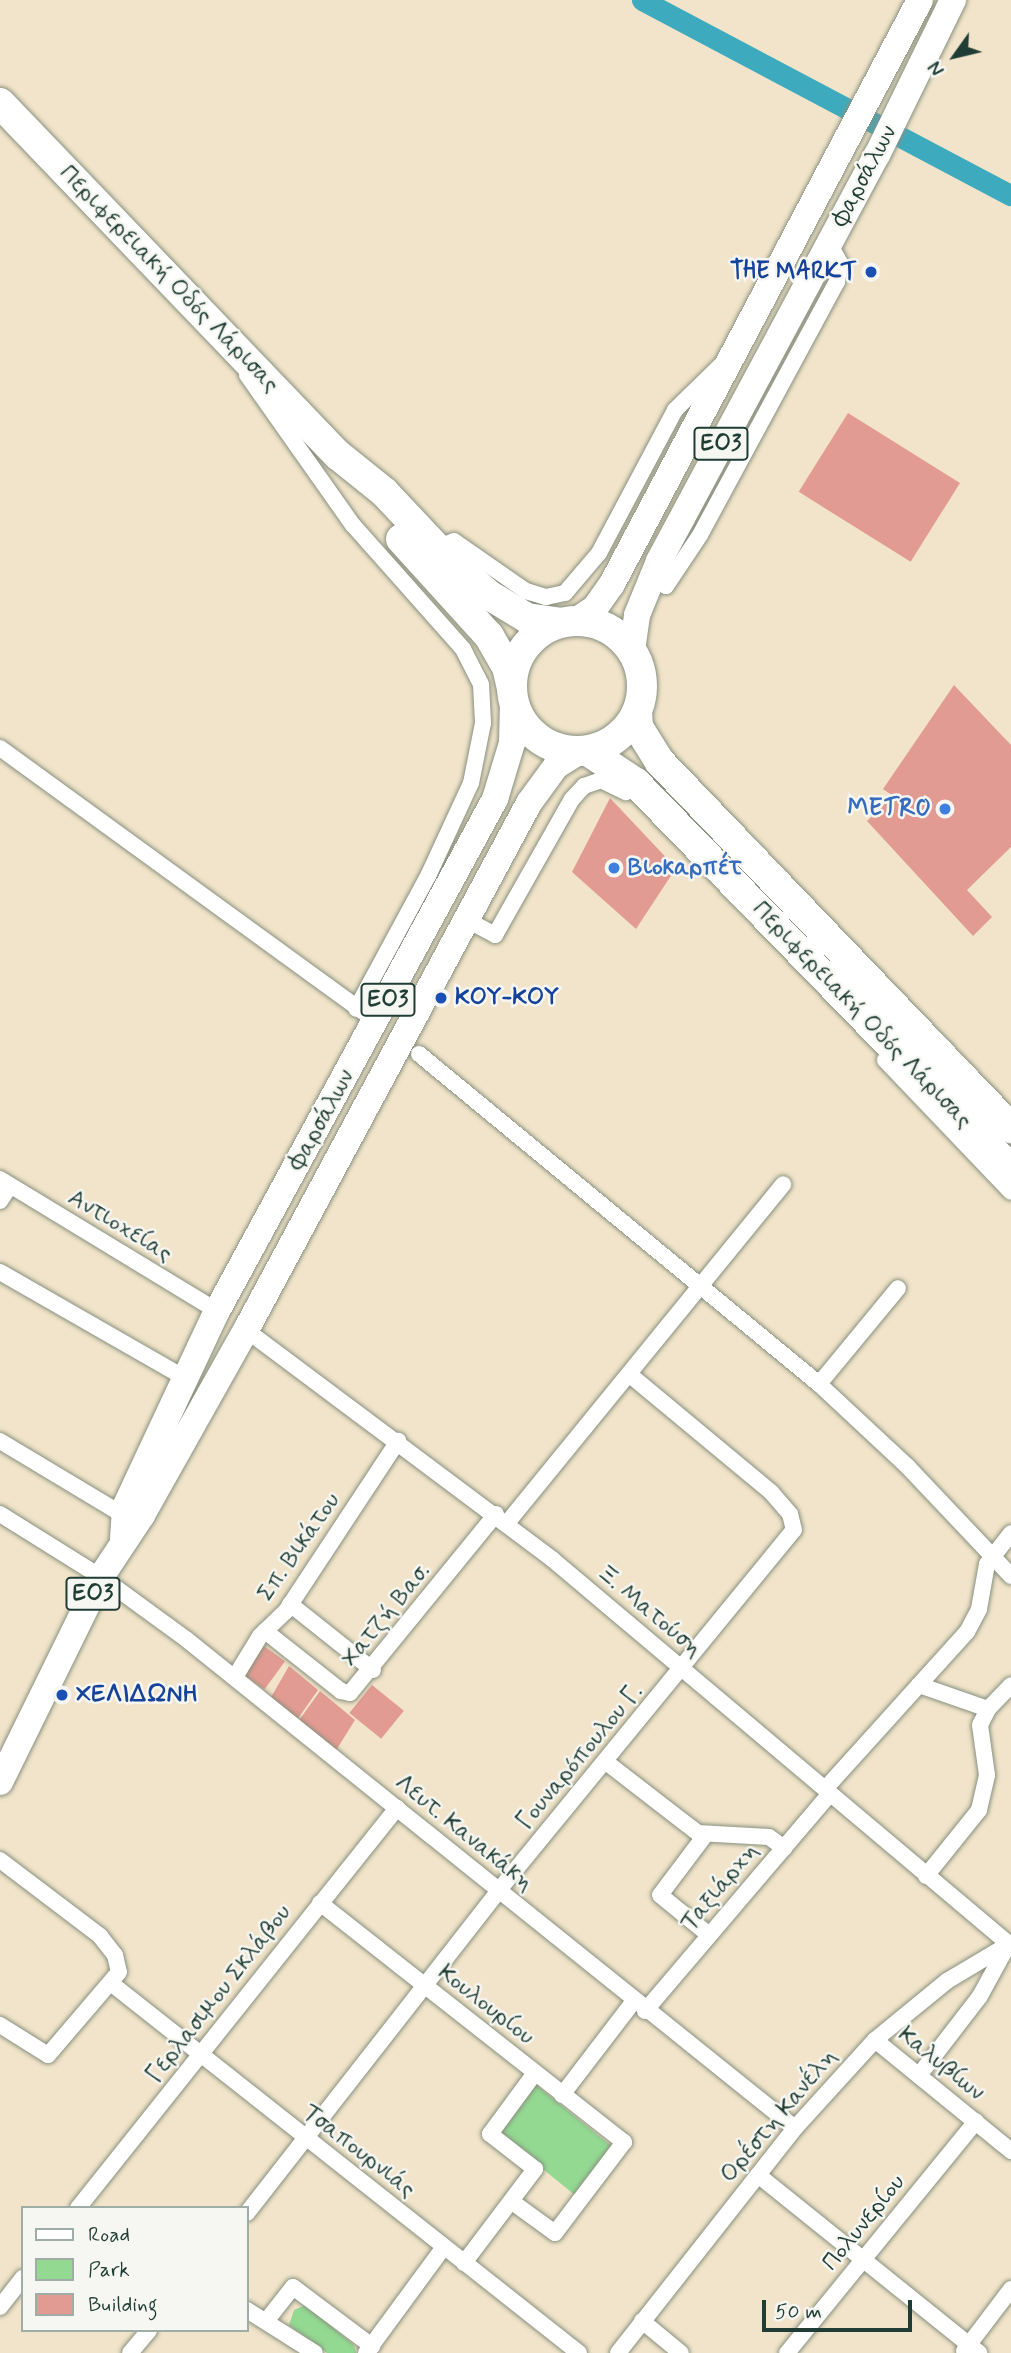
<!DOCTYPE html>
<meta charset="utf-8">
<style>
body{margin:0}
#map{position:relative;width:1011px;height:2353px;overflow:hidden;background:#f1e4ca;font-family:Mynerve,sans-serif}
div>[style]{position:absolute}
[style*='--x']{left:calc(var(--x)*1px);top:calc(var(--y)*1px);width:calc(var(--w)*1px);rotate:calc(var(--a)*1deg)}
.green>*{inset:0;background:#93d992;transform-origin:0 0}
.canal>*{height:21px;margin:-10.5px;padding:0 10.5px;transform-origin:10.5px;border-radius:10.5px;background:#3eaabd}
.building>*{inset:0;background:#e29b92;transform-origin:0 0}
.roads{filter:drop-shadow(0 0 2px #88907f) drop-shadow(0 0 2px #88907f)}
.street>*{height:16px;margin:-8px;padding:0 8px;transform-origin:8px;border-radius:8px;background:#fff}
.primary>*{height:26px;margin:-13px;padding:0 13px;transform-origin:13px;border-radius:13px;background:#fff}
.highway>*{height:30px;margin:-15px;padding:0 15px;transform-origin:15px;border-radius:15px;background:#fff}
.highway>.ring{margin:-15px;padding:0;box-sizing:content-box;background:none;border:30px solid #fff;border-radius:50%}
.dots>*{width:19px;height:19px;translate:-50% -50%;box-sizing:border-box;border:4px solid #f6f6f2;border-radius:50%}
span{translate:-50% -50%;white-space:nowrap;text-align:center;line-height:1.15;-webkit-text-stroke:5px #f6f6f2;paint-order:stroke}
.shield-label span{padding:2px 5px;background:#f6f6f2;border:2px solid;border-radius:5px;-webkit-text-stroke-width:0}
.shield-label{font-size:23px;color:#1f3d34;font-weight:700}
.street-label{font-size:24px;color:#1f3d34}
.transit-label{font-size:24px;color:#164399;font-weight:700}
.right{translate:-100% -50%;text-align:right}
.left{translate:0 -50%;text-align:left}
.shop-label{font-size:24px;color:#366cbe;font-weight:700}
.legend{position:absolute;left:21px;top:2206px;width:228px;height:126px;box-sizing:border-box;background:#f6f6f2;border:2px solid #a0aca6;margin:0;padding:9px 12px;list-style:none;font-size:21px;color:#1f3d34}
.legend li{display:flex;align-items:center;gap:14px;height:35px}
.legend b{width:35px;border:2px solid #a0aca6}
.north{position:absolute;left:920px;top:21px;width:70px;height:70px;-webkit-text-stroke:5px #f6f6f2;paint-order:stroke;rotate:236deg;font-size:19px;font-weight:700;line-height:28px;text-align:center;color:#1f3d34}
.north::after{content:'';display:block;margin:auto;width:24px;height:32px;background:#1f3d34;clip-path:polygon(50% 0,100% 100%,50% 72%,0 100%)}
.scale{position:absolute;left:762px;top:2300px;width:150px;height:32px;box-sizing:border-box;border:4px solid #1f3d34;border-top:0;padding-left:9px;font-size:21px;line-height:24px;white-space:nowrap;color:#1f3d34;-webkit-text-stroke:5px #f6f6f2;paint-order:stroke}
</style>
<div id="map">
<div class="green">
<i style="left:536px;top:2085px;width:101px;height:61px;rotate:39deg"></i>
<i style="clip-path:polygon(306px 2305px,354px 2345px,356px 2353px,327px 2353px,289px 2325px,294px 2310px)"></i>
</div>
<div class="canal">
<i style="--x:642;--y:0;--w:417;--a:27.9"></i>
</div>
<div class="building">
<i style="left:848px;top:413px;width:132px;height:93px;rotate:32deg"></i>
<i style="clip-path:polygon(954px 685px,1011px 745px,1011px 847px,967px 890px,992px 917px,973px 936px,867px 821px,893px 796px,883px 789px)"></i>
<i style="clip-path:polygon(610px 798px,676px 868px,636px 929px,572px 872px)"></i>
<i style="left:264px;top:1646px;width:26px;height:35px;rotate:36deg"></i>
<i style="clip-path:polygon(289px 1666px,318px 1690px,297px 1720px,270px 1699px)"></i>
<i style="left:372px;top:1685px;width:41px;height:36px;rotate:39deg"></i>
<i style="clip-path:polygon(320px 1691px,355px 1720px,335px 1752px,297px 1723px)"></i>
</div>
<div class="roads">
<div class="street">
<i style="--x:247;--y:375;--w:184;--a:54.8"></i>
<i style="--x:353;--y:525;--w:166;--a:48.4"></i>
<i style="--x:463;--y:649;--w:39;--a:63"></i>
<i style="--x:481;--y:684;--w:39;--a:87"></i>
<i style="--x:483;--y:723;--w:61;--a:101.3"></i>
<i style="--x:471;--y:783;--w:102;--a:114.8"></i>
<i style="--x:428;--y:876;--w:151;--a:118.4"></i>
<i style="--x:437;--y:548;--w:18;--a:-22"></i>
<i style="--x:454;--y:541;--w:88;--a:34.8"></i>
<i style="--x:526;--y:591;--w:21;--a:17"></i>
<i style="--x:546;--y:597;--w:19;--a:-12"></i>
<i style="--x:565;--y:593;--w:52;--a:-49.6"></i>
<i style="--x:599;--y:553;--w:162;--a:-62"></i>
<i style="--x:675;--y:410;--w:67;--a:-44.4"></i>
<i style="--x:651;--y:578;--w:17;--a:28"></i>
<i style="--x:666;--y:586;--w:61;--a:-56.3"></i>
<i style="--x:700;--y:535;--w:288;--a:-61.6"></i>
<i style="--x:837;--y:282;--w:19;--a:-81"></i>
<i style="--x:840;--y:263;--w:23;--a:-119"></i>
<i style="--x:0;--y:748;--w:449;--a:36"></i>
<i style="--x:467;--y:920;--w:32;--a:28"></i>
<i style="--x:495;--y:935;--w:156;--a:-60.5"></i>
<i style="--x:572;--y:799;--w:18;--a:-47"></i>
<i style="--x:584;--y:786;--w:18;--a:-19"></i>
<i style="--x:601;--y:780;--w:28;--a:26"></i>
<i style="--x:419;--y:1054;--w:519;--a:39.52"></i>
<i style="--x:819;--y:1384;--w:122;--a:43"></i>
<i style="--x:908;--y:1467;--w:150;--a:46.6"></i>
<i style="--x:885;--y:1060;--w:182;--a:46.3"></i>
<i style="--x:0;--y:1179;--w:254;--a:31.3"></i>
<i style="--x:0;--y:1201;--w:18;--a:-56"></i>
<i style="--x:0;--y:1272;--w:215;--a:29.8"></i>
<i style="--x:246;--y:1330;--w:382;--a:36.8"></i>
<i style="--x:552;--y:1559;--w:598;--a:40.11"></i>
<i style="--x:1009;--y:1944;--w:72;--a:149.2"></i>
<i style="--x:947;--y:1981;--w:93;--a:140.7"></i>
<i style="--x:875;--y:2040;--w:119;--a:132.3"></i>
<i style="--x:795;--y:2128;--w:286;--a:128.2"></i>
<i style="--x:819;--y:1384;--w:124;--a:-50.5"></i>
<i style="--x:0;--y:1441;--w:144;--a:31"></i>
<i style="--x:0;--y:1514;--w:119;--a:32"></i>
<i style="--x:101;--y:1577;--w:105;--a:36.1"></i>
<i style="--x:186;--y:1639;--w:781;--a:38.76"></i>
<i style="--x:507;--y:1523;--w:437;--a:-50.8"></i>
<i style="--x:290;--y:1604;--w:106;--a:38.5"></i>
<i style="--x:265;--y:1631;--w:97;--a:38.3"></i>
<i style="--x:341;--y:1691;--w:9;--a:13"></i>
<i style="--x:350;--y:1693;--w:231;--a:-50.8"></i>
<i style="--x:235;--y:1677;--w:48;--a:-58.6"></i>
<i style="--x:260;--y:1636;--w:36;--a:-44"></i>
<i style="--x:286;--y:1611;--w:204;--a:-56.6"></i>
<i style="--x:919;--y:1685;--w:73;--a:19.2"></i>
<i style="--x:606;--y:1762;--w:116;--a:37.7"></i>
<i style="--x:698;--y:1833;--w:71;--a:3.2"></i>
<i style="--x:769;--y:1837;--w:19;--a:36"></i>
<i style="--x:825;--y:1789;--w:212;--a:-47.9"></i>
<i style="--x:967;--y:1632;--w:26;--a:-62"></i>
<i style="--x:979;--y:1609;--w:46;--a:-79.9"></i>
<i style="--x:987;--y:1564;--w:39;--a:-52"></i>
<i style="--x:706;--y:1834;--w:76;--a:127"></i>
<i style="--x:660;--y:1895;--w:63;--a:39.2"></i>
<i style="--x:0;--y:1860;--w:126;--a:37.2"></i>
<i style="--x:100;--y:1936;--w:24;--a:52"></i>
<i style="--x:115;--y:1955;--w:17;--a:77"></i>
<i style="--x:119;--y:1972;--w:109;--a:130.5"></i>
<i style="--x:48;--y:2055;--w:57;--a:-148"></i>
<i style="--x:926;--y:1876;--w:85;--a:-51.2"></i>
<i style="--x:979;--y:1810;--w:36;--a:-77"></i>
<i style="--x:987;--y:1775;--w:50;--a:-98"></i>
<i style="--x:980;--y:1725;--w:18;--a:-63"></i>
<i style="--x:988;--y:1709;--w:33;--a:-46"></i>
<i style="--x:320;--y:1903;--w:387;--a:38.2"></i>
<i style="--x:624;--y:2142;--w:114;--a:127.2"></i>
<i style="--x:555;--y:2233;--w:54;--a:-144"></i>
<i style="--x:112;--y:1984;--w:595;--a:38.31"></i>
<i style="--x:645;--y:2011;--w:285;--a:-49.6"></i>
<i style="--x:875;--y:2040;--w:176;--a:39.2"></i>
<i style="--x:920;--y:2074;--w:98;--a:-52.4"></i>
<i style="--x:980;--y:1996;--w:60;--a:-61.3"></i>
<i style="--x:562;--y:2095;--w:117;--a:-52.6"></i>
<i style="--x:758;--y:2175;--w:284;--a:38.8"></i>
<i style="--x:78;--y:2208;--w:512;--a:-51.43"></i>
<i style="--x:247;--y:2213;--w:410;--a:-52"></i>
<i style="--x:499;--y:1890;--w:465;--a:-50.7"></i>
<i style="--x:794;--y:1530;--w:16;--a:-104"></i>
<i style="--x:790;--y:1514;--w:29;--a:-131"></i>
<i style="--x:771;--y:1492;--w:183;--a:-140.3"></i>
<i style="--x:464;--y:2263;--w:118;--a:-52.9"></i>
<i style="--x:535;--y:2169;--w:57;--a:-142.1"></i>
<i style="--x:490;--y:2134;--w:76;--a:-53.6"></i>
<i style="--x:0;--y:2307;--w:37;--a:-52"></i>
<i style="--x:247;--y:2310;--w:80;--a:32.3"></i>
<i style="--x:267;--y:2320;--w:42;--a:-51.8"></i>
<i style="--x:293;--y:2287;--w:99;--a:36.8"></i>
<i style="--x:642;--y:2321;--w:50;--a:39.4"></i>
<i style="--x:964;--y:2351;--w:78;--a:-52.8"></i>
<i style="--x:130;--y:2353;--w:30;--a:-50"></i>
<i style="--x:366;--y:2353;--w:132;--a:-53.7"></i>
<i style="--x:787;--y:2353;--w:299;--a:-50.8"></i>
</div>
<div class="primary">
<i style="--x:577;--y:620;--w:22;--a:-34"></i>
<i style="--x:595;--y:608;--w:29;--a:-55"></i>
<i style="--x:612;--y:584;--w:660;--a:-62.19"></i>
<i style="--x:632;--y:651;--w:36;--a:-82"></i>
<i style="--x:637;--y:615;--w:58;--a:-67.8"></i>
<i style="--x:659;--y:561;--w:461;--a:-61.8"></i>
<i style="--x:877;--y:155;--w:173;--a:-63.9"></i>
<i style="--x:123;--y:1538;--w:31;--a:-86"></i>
<i style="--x:125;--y:1507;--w:217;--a:-64.9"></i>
<i style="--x:217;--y:1311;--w:583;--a:-61.5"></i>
<i style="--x:495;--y:799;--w:59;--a:-73.1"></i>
<i style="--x:512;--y:743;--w:42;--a:-88.6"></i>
<i style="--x:0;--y:1782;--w:229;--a:-63.8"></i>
<i style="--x:101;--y:1577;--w:74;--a:-56.5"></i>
<i style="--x:142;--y:1515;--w:212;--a:-60.7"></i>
<i style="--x:246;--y:1330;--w:598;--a:-61.76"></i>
<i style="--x:529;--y:803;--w:46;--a:-53.9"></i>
<i style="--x:556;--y:766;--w:26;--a:-32"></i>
</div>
<div class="highway">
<i style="--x:0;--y:103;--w:488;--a:46.2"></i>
<i style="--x:338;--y:455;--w:59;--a:38.8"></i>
<i style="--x:384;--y:492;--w:93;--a:46.7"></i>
<i style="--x:448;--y:560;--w:54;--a:40.5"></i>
<i style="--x:489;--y:595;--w:44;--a:31.2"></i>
<i style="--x:527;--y:618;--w:34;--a:8"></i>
<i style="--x:401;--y:539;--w:131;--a:47.8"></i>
<i style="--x:489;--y:636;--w:36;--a:60"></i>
<i style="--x:507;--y:667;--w:22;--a:77"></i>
<i class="ring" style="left:512px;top:621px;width:100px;height:100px"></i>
<i style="--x:637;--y:712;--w:15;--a:86"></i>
<i style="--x:638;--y:727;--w:40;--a:58"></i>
<i style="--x:659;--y:761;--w:509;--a:46.2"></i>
<i style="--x:588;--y:751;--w:58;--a:33.7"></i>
<i style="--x:636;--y:783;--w:538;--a:45.83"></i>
</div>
</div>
<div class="dots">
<i style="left:871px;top:272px;background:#1a4fb4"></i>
<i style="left:945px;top:809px;background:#3f7fe0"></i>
<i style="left:614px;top:868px;background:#3f7fe0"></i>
<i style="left:441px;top:998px;background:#1a4fb4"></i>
<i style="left:62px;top:1695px;background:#1a4fb4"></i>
</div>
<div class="shield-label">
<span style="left:721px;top:444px">ΕΟ3</span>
<span style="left:388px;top:1000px">ΕΟ3</span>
<span style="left:93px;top:1594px">ΕΟ3</span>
</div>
<div class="street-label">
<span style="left:865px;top:176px;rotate:-62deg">Φαρσάλων</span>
<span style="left:169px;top:279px;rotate:46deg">Περιφερειακή Οδός Λάρισας</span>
<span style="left:862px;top:1015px;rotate:46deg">Περιφερειακή Οδός Λάρισας</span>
<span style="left:322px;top:1120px;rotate:-61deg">Φαρσάλων</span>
<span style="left:120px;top:1226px;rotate:31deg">Αντιοχείας</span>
<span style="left:299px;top:1547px;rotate:-55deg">Σπ. Βικάτου</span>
<span style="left:649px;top:1611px;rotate:40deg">Ξ. Ματούση</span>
<span style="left:386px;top:1615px;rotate:-51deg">Χατζή Βασ.</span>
<span style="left:580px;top:1757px;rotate:-50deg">Γουναρόπουλου Γ.</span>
<span style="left:464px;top:1833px;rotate:39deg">Λευτ. Κανακάκη</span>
<span style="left:720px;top:1887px;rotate:-50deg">Ταξιάρχη</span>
<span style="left:219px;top:1994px;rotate:-52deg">Γερλασιμου Σκλάβου</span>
<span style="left:486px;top:2005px;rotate:38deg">Κουλουρίου</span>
<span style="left:941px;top:2064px;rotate:39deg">Καλυβίων</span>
<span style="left:779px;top:2116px;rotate:-50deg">Ορέστη Κανέλη</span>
<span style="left:359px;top:2151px;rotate:38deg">Τσαπουρνιάς</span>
<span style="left:864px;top:2223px;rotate:-51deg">Πολυνερίου</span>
</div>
<div class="transit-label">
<span class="right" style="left:857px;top:272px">THE MARKT</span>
<span class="left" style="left:455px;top:998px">ΚΟΥ-ΚΟΥ</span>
<span class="left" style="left:76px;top:1695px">ΧΕΛΙΔΩΝΗ</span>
</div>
<div class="shop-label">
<span class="right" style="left:931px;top:809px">METRO</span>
<span class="left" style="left:628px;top:868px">Βιοκαρπέτ</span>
</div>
<ul class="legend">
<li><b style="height:9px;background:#fff"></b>Road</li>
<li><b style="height:19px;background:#93d992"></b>Park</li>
<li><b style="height:19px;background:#e29b92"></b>Building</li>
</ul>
<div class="north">N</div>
<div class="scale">50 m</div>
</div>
